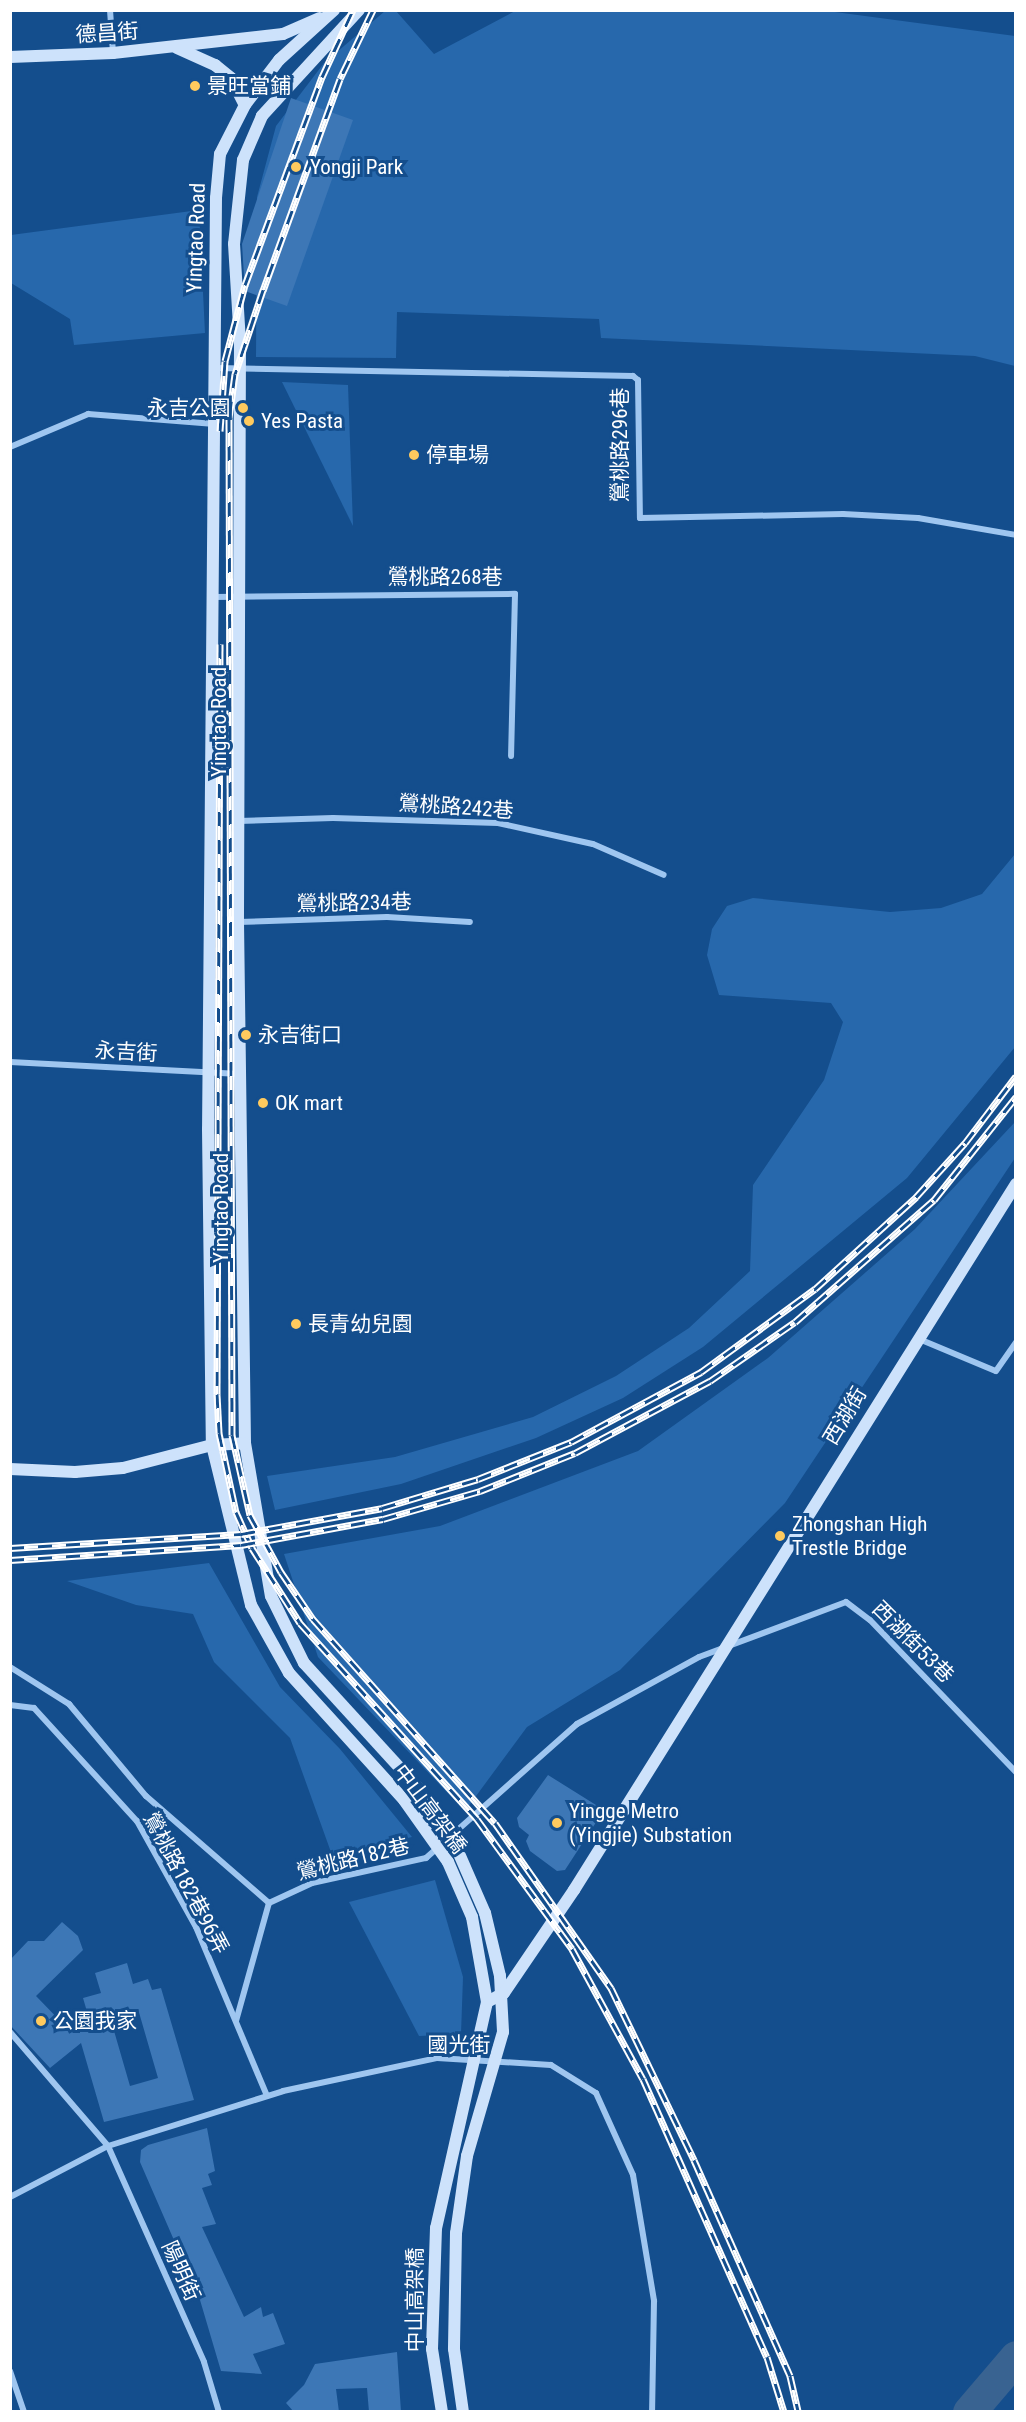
<!DOCTYPE html>
<meta charset="utf-8">
<style>
body{margin:0}
#map{position:relative;width:1026px;height:2422px;overflow:hidden;background:#144e8d;font-family:"Roboto Condensed","Noto Sans TC",sans-serif}
div>[style]{position:absolute}
[style*='--x']{left:calc(var(--x)*1px);top:calc(var(--y)*1px);width:calc(var(--w)*1px);rotate:calc(var(--a)*1deg)}
.green>*{inset:0;background:#2768ac}
.river>*{height:33px;margin:-16.5px;padding:0 16.5px;transform-origin:16.5px;border-radius:16.5px;background:#396391}
.building>*{inset:0;background:#3d77b6}
.street>*{height:6px;margin:-3px;padding:0 3px;transform-origin:3px;border-radius:3px;background:#9fc6f0}
.secondary>*{height:12px;margin:-6px;padding:0 6px;transform-origin:6px;border-radius:6px;background:#cde2fb}
.rail>*{height:7px;margin-top:-3.5px;transform-origin:0;background:repeating-linear-gradient(90deg,#144e8d 0 14px,#fff 0 28px);box-sizing:border-box;border-block:2px solid #fff}
.dots>*{width:16px;height:16px;translate:-50% -50%;box-sizing:border-box;border:3px solid #144e8d;border-radius:50%}
span{translate:-50% -50%;white-space:nowrap;text-align:center;line-height:1.15;-webkit-text-stroke:6px #144e8d;paint-order:stroke}
.street-label{font-size:21px;color:#fff}
.poi-label{font-size:21px;color:#fff}
.left{translate:0 -50%;text-align:left}
.right{translate:-100% -50%;text-align:right}
.frame{position:absolute;inset:0;border:12px solid #fff;pointer-events:none}
</style>
<div id="map">
<div class="green">
<i style="clip-path:polygon(517px 10px,820px 10px,1015px 36px,1015px 366px,975px 356px,601px 338px,599px 319px,397px 312px,396px 358px,256px 357px,257px 197px,276px 126px,324px 63px,385px 11px,396px 11px,434px 54px)"></i>
<i style="clip-path:polygon(199px 210px,205px 333px,74px 345px,70px 319px,11px 283px,11px 235px)"></i>
<i style="clip-path:polygon(282px 382px,348px 385px,353px 526px)"></i>
<i style="clip-path:polygon(1015px 854px,1015px 1047px,907px 1178px,703px 1347px,623px 1398px,536px 1438px,401px 1484px,275px 1510px,267px 1476px,395px 1457px,533px 1417px,616px 1376px,689px 1328px,750px 1271px,753px 1185px,824px 1080px,843px 1022px,831px 1003px,719px 995px,707px 955px,712px 929px,727px 906px,753px 898px,890px 912px,941px 908px,982px 894px)"></i>
<i style="clip-path:polygon(1015px 1122px,1015px 1158px,785px 1503px,620px 1670px,527px 1727px,465px 1811px,318px 1657px,284px 1554px,440px 1526px,638px 1451px,768px 1358px,915px 1229px)"></i>
<i style="clip-path:polygon(209px 1563px,280px 1687px,340px 1749px,412px 1837px,332px 1855px,290px 1738px,214px 1662px,193px 1614px,136px 1605px,67px 1581px)"></i>
<i style="clip-path:polygon(435px 1880px,463px 1977px,461px 2034px,419px 2036px,349px 1902px)"></i>
</div>
<div class="river">
<i style="--x:969;--y:2412;--w:72;--a:-49.5"></i>
</div>
<div class="building">
<i style="clip-path:polygon(291px 98px,353px 120px,287px 306px,245px 291px,242px 244px)"></i>
<i style="clip-path:polygon(548px 1775px,604px 1810px,565px 1870px,557px 1871px,530px 1851px,526px 1841px,529px 1835px,519px 1827px,517px 1818px)"></i>
<i style="clip-path:polygon(evenodd,62px 1922px,78px 1936px,83px 1950px,36px 1996px,68px 2029px,90px 2022px,83px 1998px,101px 1993px,95px 1973px,127px 1963px,133px 1984px,148px 1979px,152px 1990px,161px 1988px,194px 2100px,104px 2122px,81px 2043px,50px 2068px,10px 2025px,10px 1960px,28px 1941px,44px 1941px,62px 1922px,138px 2009px,158px 2078px,130px 2086px,110px 2017px,138px 2009px)"></i>
<i style="clip-path:polygon(207px 2128px,215px 2171px,208px 2174px,212px 2185px,202px 2188px,216px 2224px,202px 2227px,244px 2317px,261px 2307px,263px 2317px,273px 2313px,285px 2344px,253px 2354px,262px 2374px,221px 2371px,200px 2300px,140px 2162px,141px 2150px,148px 2145px)"></i>
<i style="clip-path:polygon(397px 2352px,401px 2412px,369px 2412px,367px 2388px,336px 2389px,339px 2412px,294px 2412px,286px 2403px,304px 2385px,315px 2364px)"></i>
</div>
<div class="street">
<i style="--x:110;--y:10;--w:43;--a:86"></i>
<i style="--x:216;--y:368;--w:417;--a:1.1"></i>
<i style="--x:633;--y:376;--w:6;--a:39"></i>
<i style="--x:638;--y:380;--w:138;--a:89.2"></i>
<i style="--x:640;--y:518;--w:203;--a:-1.1"></i>
<i style="--x:843;--y:514;--w:75;--a:3.1"></i>
<i style="--x:918;--y:518;--w:99;--a:9.8"></i>
<i style="--x:10;--y:447;--w:85;--a:-22.9"></i>
<i style="--x:88;--y:414;--w:127;--a:4.5"></i>
<i style="--x:214;--y:597;--w:301;--a:-0.6"></i>
<i style="--x:515;--y:594;--w:162;--a:91.4"></i>
<i style="--x:238;--y:821;--w:95;--a:-1.8"></i>
<i style="--x:333;--y:818;--w:165;--a:1.7"></i>
<i style="--x:498;--y:823;--w:97;--a:12.5"></i>
<i style="--x:593;--y:844;--w:77;--a:23.6"></i>
<i style="--x:238;--y:922;--w:149;--a:-1.9"></i>
<i style="--x:387;--y:917;--w:83;--a:3.4"></i>
<i style="--x:10;--y:1062;--w:230;--a:3"></i>
<i style="--x:919;--y:1339;--w:83;--a:22.6"></i>
<i style="--x:996;--y:1371;--w:35;--a:-55"></i>
<i style="--x:10;--y:1667;--w:70;--a:32.1"></i>
<i style="--x:69;--y:1704;--w:120;--a:50.1"></i>
<i style="--x:146;--y:1796;--w:163;--a:41"></i>
<i style="--x:269;--y:1903;--w:47;--a:-24.9"></i>
<i style="--x:312;--y:1883;--w:117;--a:-12.4"></i>
<i style="--x:426;--y:1858;--w:202;--a:-41.6"></i>
<i style="--x:577;--y:1724;--w:139;--a:-28.8"></i>
<i style="--x:699;--y:1657;--w:157;--a:-20.5"></i>
<i style="--x:846;--y:1602;--w:30;--a:37"></i>
<i style="--x:870;--y:1620;--w:211;--a:46.2"></i>
<i style="--x:10;--y:1705;--w:24;--a:7"></i>
<i style="--x:34;--y:1708;--w:153;--a:47.7"></i>
<i style="--x:137;--y:1821;--w:121;--a:60.9"></i>
<i style="--x:196;--y:1927;--w:183;--a:67.2"></i>
<i style="--x:236;--y:2021;--w:123;--a:-74.4"></i>
<i style="--x:10;--y:2032;--w:150;--a:49.3"></i>
<i style="--x:108;--y:2146;--w:236;--a:66"></i>
<i style="--x:204;--y:2362;--w:52;--a:73.3"></i>
<i style="--x:10;--y:2197;--w:110;--a:-27.5"></i>
<i style="--x:108;--y:2146;--w:183;--a:-17.4"></i>
<i style="--x:283;--y:2091;--w:157;--a:-12.1"></i>
<i style="--x:437;--y:2058;--w:114;--a:3.5"></i>
<i style="--x:551;--y:2065;--w:53;--a:31.9"></i>
<i style="--x:596;--y:2093;--w:90;--a:65.7"></i>
<i style="--x:633;--y:2175;--w:128;--a:80.5"></i>
<i style="--x:654;--y:2301;--w:111;--a:91"></i>
<i style="--x:10;--y:2371;--w:43;--a:71.1"></i>
</div>
<div class="secondary">
<i style="--x:334;--y:10;--w:74;--a:137.7"></i>
<i style="--x:279;--y:60;--w:56;--a:127.1"></i>
<i style="--x:245;--y:105;--w:55;--a:117"></i>
<i style="--x:220;--y:154;--w:44;--a:95.2"></i>
<i style="--x:216;--y:198;--w:931;--a:90.49"></i>
<i style="--x:208;--y:1129;--w:316;--a:89.3"></i>
<i style="--x:212;--y:1445;--w:165;--a:76.3"></i>
<i style="--x:251;--y:1605;--w:78;--a:60.8"></i>
<i style="--x:289;--y:1673;--w:171;--a:47.8"></i>
<i style="--x:404;--y:1800;--w:76;--a:54.6"></i>
<i style="--x:448;--y:1862;--w:60;--a:66.4"></i>
<i style="--x:472;--y:1917;--w:86;--a:80"></i>
<i style="--x:487;--y:2002;--w:232;--a:102.7"></i>
<i style="--x:436;--y:2228;--w:121;--a:91.9"></i>
<i style="--x:432;--y:2349;--w:64;--a:81"></i>
<i style="--x:359;--y:10;--w:144;--a:132.5"></i>
<i style="--x:262;--y:116;--w:48;--a:113.4"></i>
<i style="--x:243;--y:160;--w:84;--a:96.1"></i>
<i style="--x:234;--y:244;--w:97;--a:86.5"></i>
<i style="--x:240;--y:341;--w:581;--a:90.2"></i>
<i style="--x:238;--y:922;--w:521;--a:89.23"></i>
<i style="--x:245;--y:1443;--w:155;--a:80.4"></i>
<i style="--x:271;--y:1596;--w:75;--a:63.8"></i>
<i style="--x:304;--y:1663;--w:169;--a:47.6"></i>
<i style="--x:418;--y:1788;--w:72;--a:57.4"></i>
<i style="--x:457;--y:1849;--w:70;--a:66.4"></i>
<i style="--x:485;--y:1913;--w:65;--a:76.6"></i>
<i style="--x:500;--y:1976;--w:56;--a:86.9"></i>
<i style="--x:503;--y:2032;--w:129;--a:106.2"></i>
<i style="--x:467;--y:2156;--w:78;--a:98.1"></i>
<i style="--x:456;--y:2233;--w:116;--a:91"></i>
<i style="--x:454;--y:2349;--w:64;--a:81.9"></i>
<i style="--x:177;--y:48;--w:42;--a:24.1"></i>
<i style="--x:215;--y:65;--w:21;--a:39"></i>
<i style="--x:231;--y:78;--w:30;--a:63"></i>
<i style="--x:10;--y:57;--w:103;--a:-2.2"></i>
<i style="--x:113;--y:53;--w:171;--a:-6.4"></i>
<i style="--x:283;--y:34;--w:40;--a:-23.4"></i>
<i style="--x:10;--y:1469;--w:65;--a:2.6"></i>
<i style="--x:75;--y:1472;--w:48;--a:-4.8"></i>
<i style="--x:123;--y:1468;--w:92;--a:-14.5"></i>
<i style="--x:212;--y:1445;--w:33;--a:-3"></i>
<i style="--x:487;--y:2002;--w:19;--a:-28"></i>
<i style="--x:504;--y:1993;--w:125;--a:-55.8"></i>
<i style="--x:574;--y:1890;--w:833;--a:-57.95"></i>
</div>
<div class="rail">
<i style="--x:373;--y:10;--w:76;--a:115.6"></i>
<i style="--x:340;--y:79;--w:225;--a:110"></i>
<i style="--x:263;--y:290;--w:89;--a:108.4"></i>
<i style="--x:235;--y:374;--w:44;--a:97.8"></i>
<i style="--x:229;--y:418;--w:1017;--a:89.83"></i>
<i style="--x:232;--y:1435;--w:82;--a:77.3"></i>
<i style="--x:250;--y:1515;--w:65;--a:61.5"></i>
<i style="--x:281;--y:1572;--w:57;--a:55.8"></i>
<i style="--x:313;--y:1619;--w:273;--a:48.3"></i>
<i style="--x:495;--y:1823;--w:202;--a:54.9"></i>
<i style="--x:611;--y:1988;--w:191;--a:64.2"></i>
<i style="--x:694;--y:2160;--w:236;--a:66"></i>
<i style="--x:790;--y:2376;--w:37;--a:77"></i>
<i style="--x:220;--y:431;--w:70;--a:-85.9"></i>
<i style="--x:225;--y:361;--w:79;--a:-75.3"></i>
<i style="--x:245;--y:285;--w:222;--a:-69.7"></i>
<i style="--x:322;--y:77;--w:74;--a:-65.2"></i>
<i style="--x:220;--y:644;--w:750;--a:90.23"></i>
<i style="--x:217;--y:1394;--w:39;--a:87"></i>
<i style="--x:219;--y:1433;--w:81;--a:77.9"></i>
<i style="--x:236;--y:1512;--w:39;--a:66"></i>
<i style="--x:252;--y:1548;--w:89;--a:57.4"></i>
<i style="--x:300;--y:1623;--w:264;--a:47.9"></i>
<i style="--x:477;--y:1819;--w:161;--a:53.8"></i>
<i style="--x:572;--y:1949;--w:148;--a:61.4"></i>
<i style="--x:643;--y:2079;--w:304;--a:66"></i>
<i style="--x:767;--y:2357;--w:58;--a:72.8"></i>
<i style="--x:10;--y:1548;--w:231;--a:-3.5"></i>
<i style="--x:241;--y:1534;--w:143;--a:-10.4"></i>
<i style="--x:382;--y:1508;--w:100;--a:-16.8"></i>
<i style="--x:478;--y:1479;--w:100;--a:-21.7"></i>
<i style="--x:571;--y:1442;--w:148;--a:-28.3"></i>
<i style="--x:701;--y:1372;--w:141;--a:-36.1"></i>
<i style="--x:815;--y:1289;--w:137;--a:-42.3"></i>
<i style="--x:916;--y:1197;--w:73;--a:-47.8"></i>
<i style="--x:965;--y:1143;--w:84;--a:-52.7"></i>
<i style="--x:10;--y:1560;--w:231;--a:-3.7"></i>
<i style="--x:241;--y:1545;--w:144;--a:-10.4"></i>
<i style="--x:383;--y:1519;--w:101;--a:-16.1"></i>
<i style="--x:480;--y:1491;--w:102;--a:-21.8"></i>
<i style="--x:575;--y:1453;--w:153;--a:-28.1"></i>
<i style="--x:710;--y:1381;--w:103;--a:-34.8"></i>
<i style="--x:795;--y:1322;--w:185;--a:-41.3"></i>
<i style="--x:934;--y:1200;--w:132;--a:-51.5"></i>
</div>
<div class="dots">
<i style="left:195px;top:86px;background:#ffca5e"></i>
<i style="left:296px;top:167px;background:#ffca5e"></i>
<i style="left:243px;top:408px;background:#ffca5e"></i>
<i style="left:249px;top:421px;background:#ffca5e"></i>
<i style="left:414px;top:455px;background:#ffca5e"></i>
<i style="left:246px;top:1035px;background:#ffca5e"></i>
<i style="left:263px;top:1103px;background:#ffca5e"></i>
<i style="left:296px;top:1324px;background:#ffca5e"></i>
<i style="left:780px;top:1536px;background:#ffca5e"></i>
<i style="left:557px;top:1823px;background:#ffca5e"></i>
<i style="left:41px;top:2021px;background:#ffca5e"></i>
</div>
<div class="street-label">
<span style="left:107px;top:33px;rotate:-4deg">德昌街</span>
<span style="left:196px;top:238px;rotate:-88deg">Yingtao Road</span>
<span style="left:620px;top:445px;rotate:-90deg">鶯桃路296巷</span>
<span style="left:445px;top:577px">鶯桃路268巷</span>
<span style="left:219px;top:722px;rotate:-90deg">Yingtao Road</span>
<span style="left:456px;top:807px;rotate:4deg">鶯桃路242巷</span>
<span style="left:354px;top:903px;rotate:-1deg">鶯桃路234巷</span>
<span style="left:126px;top:1052px;rotate:3deg">永吉街</span>
<span style="left:221px;top:1208px;rotate:-90deg">Yingtao Road</span>
<span style="left:845px;top:1416px;rotate:-59deg">西湖街</span>
<span style="left:913px;top:1642px;rotate:45deg">西湖街53巷</span>
<span style="left:430px;top:1809px;rotate:53deg">中山高架橋</span>
<span style="left:353px;top:1859px;rotate:-14deg">鶯桃路182巷</span>
<span style="left:186px;top:1883px;rotate:62deg">鶯桃路182巷96弄</span>
<span style="left:459px;top:2045px">國光街</span>
<span style="left:181px;top:2271px;rotate:66deg">陽明街</span>
<span style="left:415px;top:2300px;rotate:-90deg">中山高架橋</span>
</div>
<div class="poi-label">
<span class="left" style="left:207px;top:86px">景旺當鋪</span>
<span class="left" style="left:310px;top:167px">Yongji Park</span>
<span class="right" style="left:231px;top:408px">永吉公園</span>
<span class="left" style="left:261px;top:421px">Yes Pasta</span>
<span class="left" style="left:426px;top:455px">停車場</span>
<span class="left" style="left:258px;top:1035px">永吉街口</span>
<span class="left" style="left:275px;top:1103px">OK mart</span>
<span class="left" style="left:308px;top:1324px">長青幼兒園</span>
<span class="left" style="left:792px;top:1536px">Zhongshan High<br>Trestle Bridge</span>
<span class="left" style="left:569px;top:1823px">Yingge Metro<br>(Yingjie) Substation</span>
<span class="left" style="left:53px;top:2021px">公園我家</span>
</div>
<div class="frame"></div>
</div>
